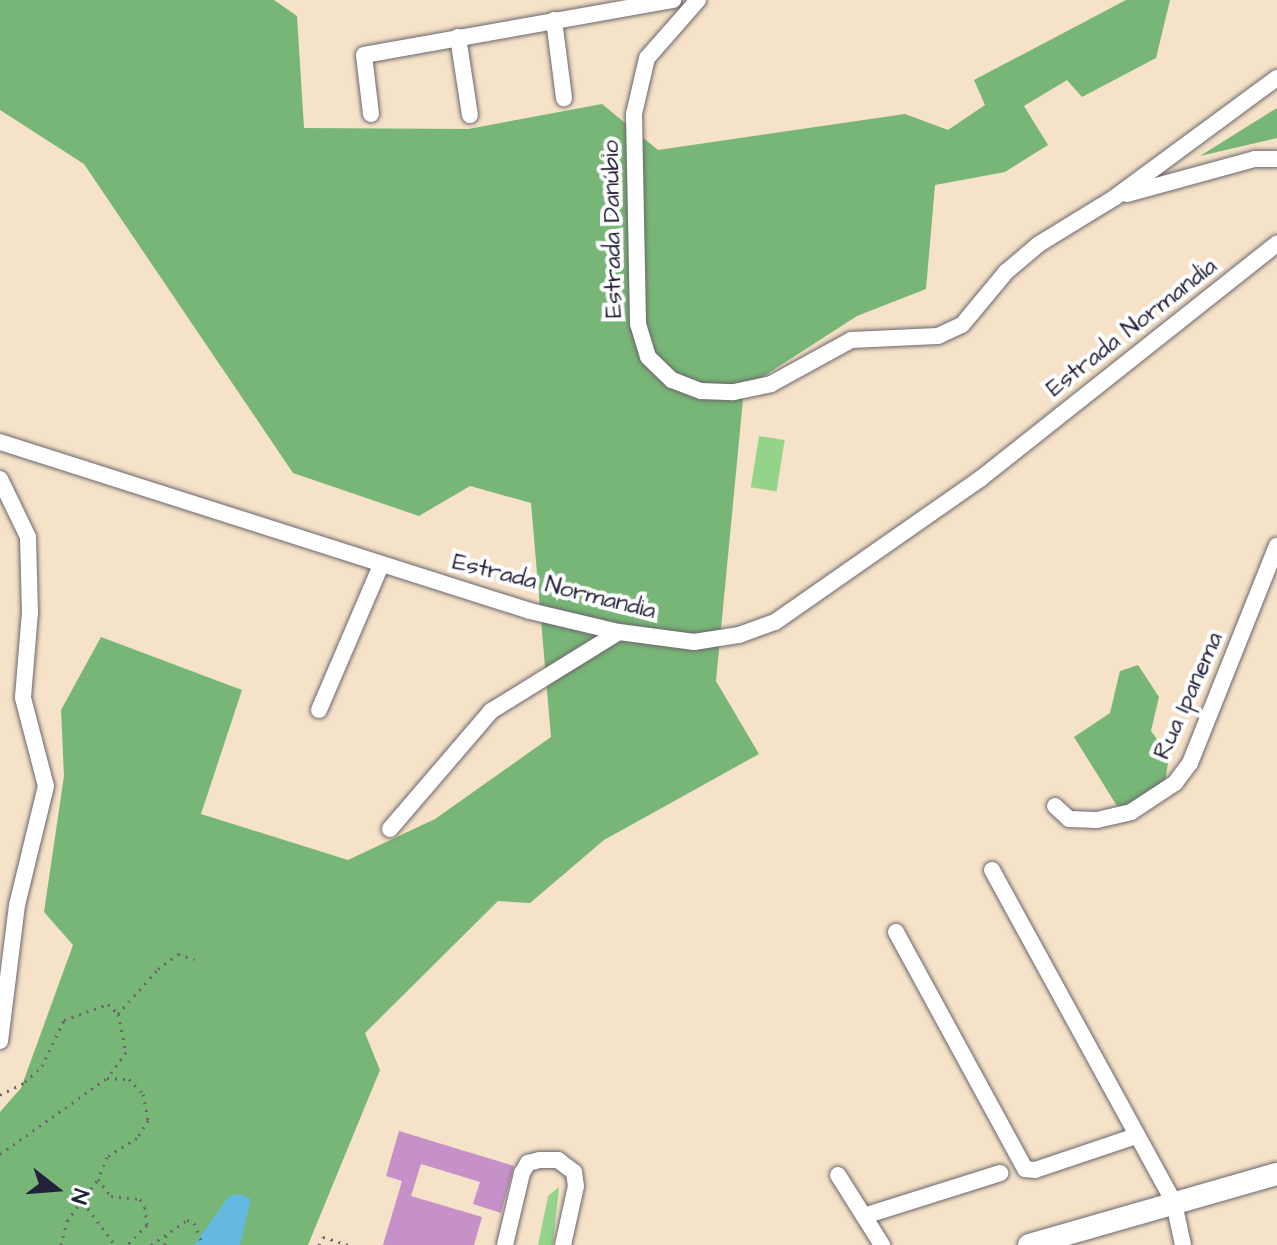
<!DOCTYPE html>
<meta charset="utf-8">
<style>
body{margin:0}
#map{position:relative;width:1277px;height:1245px;overflow:hidden;background:#f5e2c8;font-family:"Architects Daughter",sans-serif}
div>[style]{position:absolute}
[style*='--x']{left:calc(var(--x)*1px);top:calc(var(--y)*1px);width:calc(var(--w)*1px);rotate:calc(var(--a)*1deg)}
.green>*{inset:0;background:#94d48a;transform-origin:0 0}
.forest>*{inset:0;background:#77b676}
.water>*{inset:0;background:#63b9df}
.building>*{inset:0;background:#c690c8}
.path>*{height:3px;margin-top:-1.5px;transform-origin:0;background:repeating-linear-gradient(90deg,#6c656c 0 2px,transparent 0 8px)}
.roads{filter:drop-shadow(0 0 2px #6c656c) drop-shadow(0 0 2px #6c656c)}
.minor>*{height:16px;margin:-8px;padding:0 8px;transform-origin:8px;border-radius:8px;background:#fff}
.major>*{height:22px;margin:-11px;padding:0 11px;transform-origin:11px;border-radius:11px;background:#fff}
span{translate:-50% -50%;white-space:nowrap;text-align:center;line-height:1.15;-webkit-text-stroke:8px #fff;paint-order:stroke}
.street-label{font-size:24px;color:#22223b}
.north{position:absolute;left:16px;top:1149px;width:80px;height:80px;-webkit-text-stroke:6px #fff;paint-order:stroke;rotate:107deg;font-size:22px;font-weight:700;line-height:32px;text-align:center;color:#22223b}
.north::after{content:'';display:block;margin:auto;width:28px;height:36px;background:#22223b;clip-path:polygon(50% 0,100% 100%,50% 72%,0 100%)}
</style>
<div id="map">
<div class="green">
<i style="left:759px;top:436px;width:26px;height:52px;rotate:9deg"></i>
<i style="clip-path:polygon(559px 1187px,553px 1245px,538px 1245px,548px 1196px)"></i>
</div>
<div class="forest">
<i style="clip-path:polygon(0 0,274px 0,297px 16px,304px 128px,468px 129px,602px 104px,658px 150px,905px 114px,948px 130px,985px 105px,974px 80px,1126px 0,1170px 0,1156px 58px,1082px 97px,1067px 80px,1024px 106px,1048px 145px,1005px 172px,935px 185px,926px 289px,857px 316px,744px 389px,716px 681px,759px 754px,604px 840px,530px 903px,498px 901px,365px 1033px,380px 1070px,308px 1245px,0 1245px,0 1112px,21px 1088px,73px 945px,44px 912px,64px 776px,61px 710px,101px 637px,242px 690px,201px 814px,348px 860px,435px 819px,551px 737px,531px 503px,470px 486px,419px 516px,293px 473px,84px 164px,0 110px)"></i>
<i style="clip-path:polygon(1277px 108px,1277px 138px,1200px 156px)"></i>
<i style="clip-path:polygon(1138px 665px,1159px 697px,1151px 731px,1169px 756px,1165px 783px,1138px 810px,1117px 806px,1074px 737px,1110px 713px,1120px 671px)"></i>
</div>
<div class="water">
<i style="clip-path:polygon(240px 1194px,251px 1199px,240px 1245px,194px 1245px,229px 1196px)"></i>
</div>
<div class="building">
<i style="clip-path:polygon(399px 1131px,514px 1166px,501px 1213px,473px 1204px,480px 1182px,421px 1164px,411px 1196px,482px 1217px,474px 1245px,383px 1245px,402px 1181px,386px 1176px)"></i>
</div>
<div class="path">
<i style="--x:118;--y:1014;--w:60;--a:-48.4"></i>
<i style="--x:158;--y:969;--w:25;--a:-37"></i>
<i style="--x:178;--y:954;--w:17;--a:17"></i>
<i style="--x:0;--y:1095;--w:28;--a:-27"></i>
<i style="--x:25;--y:1082;--w:23;--a:-43"></i>
<i style="--x:42;--y:1066;--w:51;--a:-64.4"></i>
<i style="--x:64;--y:1020;--w:47;--a:-20"></i>
<i style="--x:108;--y:1004;--w:14;--a:45"></i>
<i style="--x:118;--y:1014;--w:39;--a:78"></i>
<i style="--x:126;--y:1052;--w:32;--a:126"></i>
<i style="--x:0;--y:1154;--w:131;--a:-35.4"></i>
<i style="--x:107;--y:1078;--w:22;--a:3"></i>
<i style="--x:129;--y:1079;--w:21;--a:47"></i>
<i style="--x:143;--y:1094;--w:26;--a:79"></i>
<i style="--x:148;--y:1120;--w:21;--a:121"></i>
<i style="--x:137;--y:1138;--w:36;--a:148"></i>
<i style="--x:107;--y:1157;--w:24;--a:112"></i>
<i style="--x:98;--y:1179;--w:21;--a:53"></i>
<i style="--x:111;--y:1196;--w:29;--a:6"></i>
<i style="--x:140;--y:1199;--w:9;--a:58"></i>
<i style="--x:145;--y:1207;--w:18;--a:84"></i>
<i style="--x:147;--y:1225;--w:28;--a:135"></i>
<i style="--x:83;--y:1202;--w:54;--a:53.3"></i>
<i style="--x:61;--y:1245;--w:25;--a:-76"></i>
<i style="--x:67;--y:1221;--w:52;--a:-53.6"></i>
<i style="--x:151;--y:1245;--w:44;--a:-34.8"></i>
<i style="--x:187;--y:1220;--w:8;--a:23"></i>
<i style="--x:194;--y:1223;--w:24;--a:68"></i>
<i style="--x:165;--y:1245;--w:12;--a:-85"></i>
<i style="--x:319;--y:1245;--w:9;--a:-63"></i>
<i style="--x:323;--y:1237;--w:27;--a:17"></i>
</div>
<div class="roads">
<div class="minor">
<i style="--x:698;--y:0;--w:77;--a:131.3"></i>
<i style="--x:647;--y:58;--w:57;--a:103.1"></i>
<i style="--x:634;--y:114;--w:210;--a:88.9"></i>
<i style="--x:638;--y:324;--w:34;--a:73"></i>
<i style="--x:648;--y:357;--w:33;--a:44"></i>
<i style="--x:672;--y:380;--w:31;--a:21"></i>
<i style="--x:701;--y:391;--w:33;--a:2"></i>
<i style="--x:734;--y:392;--w:38;--a:-12"></i>
<i style="--x:771;--y:384;--w:91;--a:-28.8"></i>
<i style="--x:851;--y:340;--w:87;--a:-2.6"></i>
<i style="--x:938;--y:336;--w:26;--a:-25"></i>
<i style="--x:962;--y:325;--w:69;--a:-50.3"></i>
<i style="--x:1006;--y:272;--w:43;--a:-40.3"></i>
<i style="--x:1039;--y:244;--w:88;--a:-31.5"></i>
<i style="--x:1114;--y:198;--w:202;--a:-36.4"></i>
<i style="--x:554;--y:20;--w:79;--a:82.7"></i>
<i style="--x:458;--y:37;--w:79;--a:81.3"></i>
<i style="--x:371;--y:114;--w:59;--a:-96.8"></i>
<i style="--x:364;--y:55;--w:314;--a:-10.1"></i>
<i style="--x:1127;--y:194;--w:133;--a:-15.3"></i>
<i style="--x:1255;--y:159;--w:22;--a:0"></i>
<i style="--x:0;--y:442;--w:556;--a:17.69"></i>
<i style="--x:530;--y:611;--w:91;--a:13.3"></i>
<i style="--x:619;--y:632;--w:76;--a:7.6"></i>
<i style="--x:694;--y:642;--w:46;--a:-8.8"></i>
<i style="--x:739;--y:635;--w:38;--a:-20"></i>
<i style="--x:775;--y:622;--w:250;--a:-34.9"></i>
<i style="--x:980;--y:479;--w:379;--a:-38.4"></i>
<i style="--x:0;--y:479;--w:64;--a:64.2"></i>
<i style="--x:28;--y:537;--w:75;--a:88.5"></i>
<i style="--x:30;--y:612;--w:86;--a:94.7"></i>
<i style="--x:23;--y:698;--w:91;--a:75.4"></i>
<i style="--x:46;--y:786;--w:122;--a:103.7"></i>
<i style="--x:17;--y:905;--w:137;--a:97.1"></i>
<i style="--x:319;--y:710;--w:158;--a:-66.8"></i>
<i style="--x:1055;--y:806;--w:19;--a:43"></i>
<i style="--x:1069;--y:819;--w:28;--a:2"></i>
<i style="--x:1097;--y:820;--w:35;--a:-13"></i>
<i style="--x:1131;--y:812;--w:53;--a:-33.4"></i>
<i style="--x:1175;--y:783;--w:25;--a:-53"></i>
<i style="--x:1190;--y:763;--w:234;--a:-68.2"></i>
<i style="--x:390;--y:829;--w:155;--a:-49.4"></i>
<i style="--x:491;--y:711;--w:150;--a:-31.7"></i>
<i style="--x:992;--y:870;--w:379;--a:61.3"></i>
<i style="--x:1174;--y:1203;--w:43;--a:77.9"></i>
<i style="--x:896;--y:932;--w:270;--a:61.4"></i>
<i style="--x:1025;--y:1169;--w:10;--a:6"></i>
<i style="--x:1035;--y:1170;--w:107;--a:-18.6"></i>
<i style="--x:838;--y:1175;--w:83;--a:57.8"></i>
<i style="--x:864;--y:1216;--w:143;--a:-17.5"></i>
<i style="--x:505;--y:1245;--w:74;--a:-76.7"></i>
<i style="--x:522;--y:1173;--w:12;--a:-59"></i>
<i style="--x:528;--y:1163;--w:12;--a:-14"></i>
<i style="--x:540;--y:1160;--w:18;--a:0"></i>
<i style="--x:558;--y:1160;--w:20;--a:37"></i>
<i style="--x:574;--y:1172;--w:14;--a:82"></i>
<i style="--x:576;--y:1186;--w:60;--a:102.4"></i>
</div>
<div class="major">
<i style="--x:1029;--y:1245;--w:258;--a:-16"></i>
</div>
</div>
<div class="street-label">
<span style="left:613px;top:229px;rotate:-91deg">Estrada Danúbio</span>
<span style="left:1132px;top:328px;rotate:-38deg">Estrada Normandia</span>
<span style="left:554px;top:587px;rotate:14deg">Estrada Normandia</span>
<span style="left:1189px;top:696px;rotate:-66deg">Rua Ipanema</span>
</div>
<div class="north">N</div>
</div>
